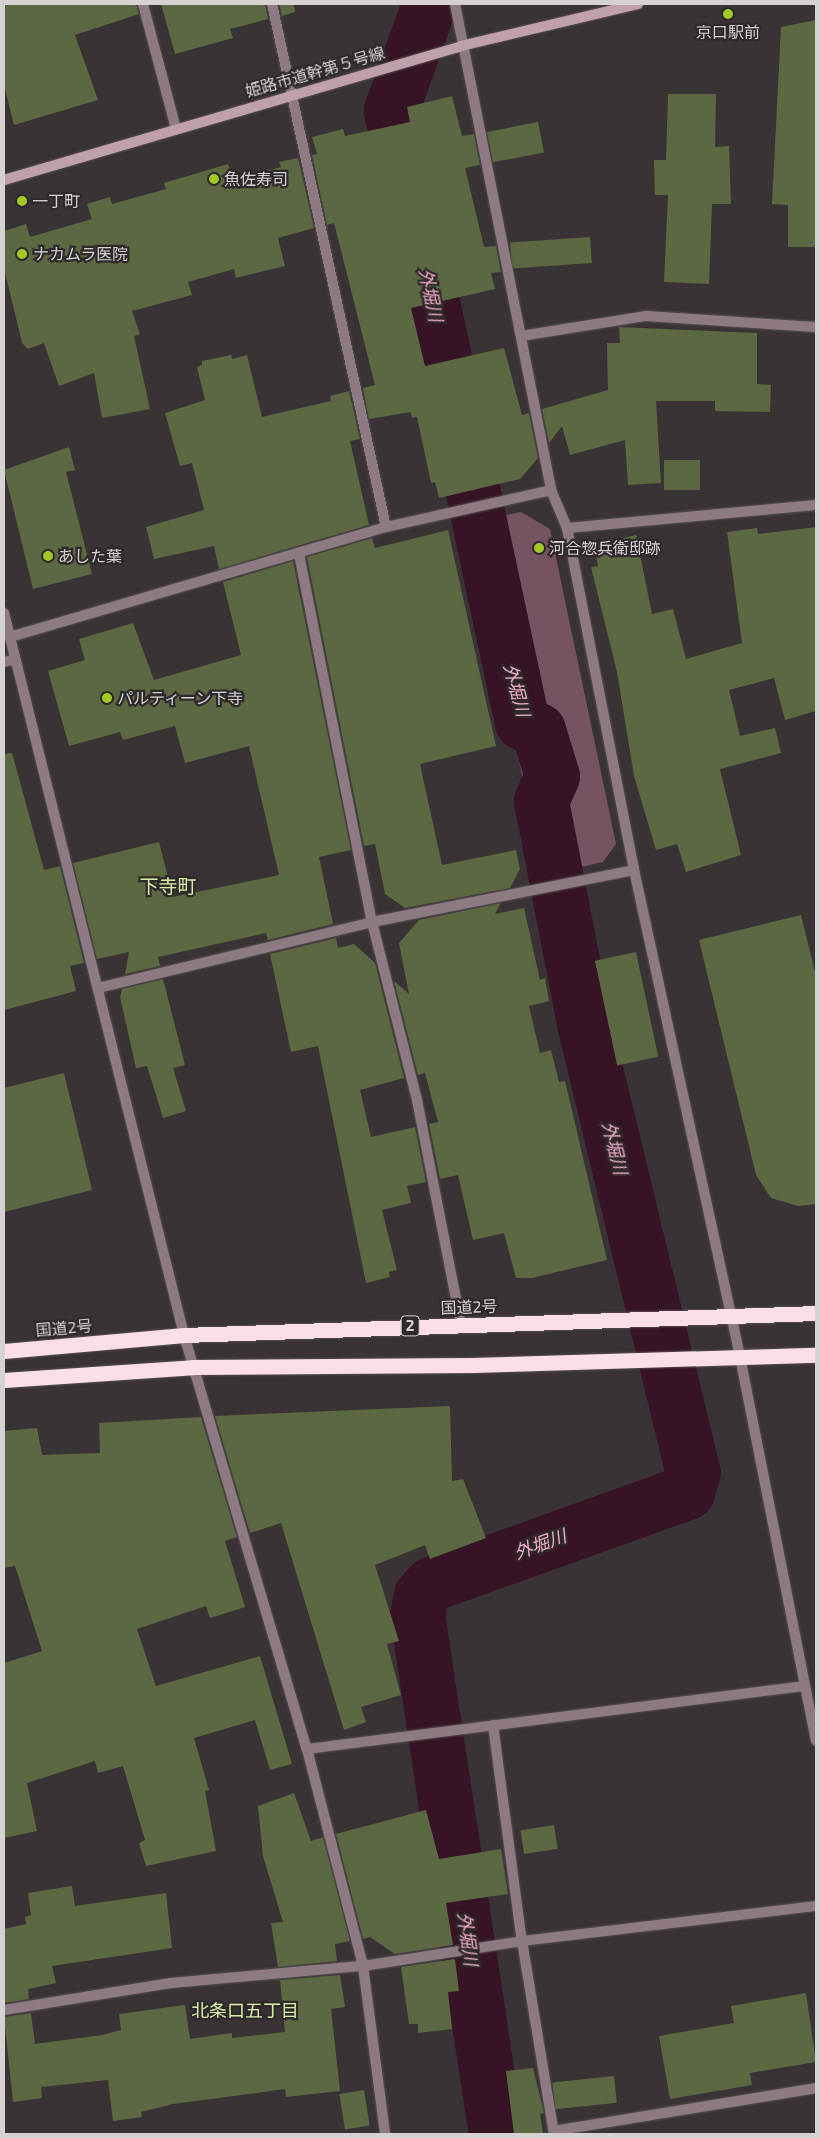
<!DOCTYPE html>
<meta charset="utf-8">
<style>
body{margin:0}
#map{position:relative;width:820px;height:2138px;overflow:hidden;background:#3a3336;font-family:"Exo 2","Noto Sans JP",sans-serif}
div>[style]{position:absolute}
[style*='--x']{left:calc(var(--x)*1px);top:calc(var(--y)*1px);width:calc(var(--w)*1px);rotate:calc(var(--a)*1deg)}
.green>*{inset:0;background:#755362}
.river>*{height:55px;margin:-27.5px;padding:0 27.5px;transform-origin:27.5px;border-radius:27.5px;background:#361325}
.building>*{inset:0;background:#5c6841;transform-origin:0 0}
.roads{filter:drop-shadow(0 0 1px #565052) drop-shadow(0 0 1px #565052)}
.street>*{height:10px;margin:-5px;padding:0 5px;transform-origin:5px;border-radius:5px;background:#8e7a82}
.secondary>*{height:10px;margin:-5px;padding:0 5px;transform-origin:5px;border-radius:5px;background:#c0a0ad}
.highway>*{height:15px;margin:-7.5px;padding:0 7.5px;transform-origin:7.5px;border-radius:7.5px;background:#fcdeeb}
.dots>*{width:14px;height:14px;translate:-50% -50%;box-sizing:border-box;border:2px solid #2f292c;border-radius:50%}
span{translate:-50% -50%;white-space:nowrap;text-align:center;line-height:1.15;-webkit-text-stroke:4.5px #2f292c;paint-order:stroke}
.shield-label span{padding:1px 4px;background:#2f292c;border:1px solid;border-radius:4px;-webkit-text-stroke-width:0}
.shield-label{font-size:15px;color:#d6d2d4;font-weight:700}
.poi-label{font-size:16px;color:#d6d2d4}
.left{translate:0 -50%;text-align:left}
.street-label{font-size:16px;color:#d6d2d4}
.water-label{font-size:18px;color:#f2accb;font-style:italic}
.neighbourhood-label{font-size:18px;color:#d7efa4}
.quarter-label{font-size:19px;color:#d7efa4}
.frame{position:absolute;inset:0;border:5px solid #d6d2d4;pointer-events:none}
</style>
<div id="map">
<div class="green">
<i style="clip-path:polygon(521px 512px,550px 529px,616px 844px,603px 862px,545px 875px,465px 524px)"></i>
</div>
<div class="river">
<i style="--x:429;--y:4;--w:113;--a:109.7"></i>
<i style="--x:391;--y:110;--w:626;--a:77.92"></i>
<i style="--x:522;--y:722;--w:18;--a:27"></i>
<i style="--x:538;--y:730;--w:48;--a:73.1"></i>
<i style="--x:552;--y:776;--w:27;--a:114"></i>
<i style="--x:541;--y:801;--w:226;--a:79"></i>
<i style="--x:584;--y:1023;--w:462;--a:76.4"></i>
<i style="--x:693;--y:1472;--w:21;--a:107"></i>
<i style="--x:687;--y:1492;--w:253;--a:160.3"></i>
<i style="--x:449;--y:1577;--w:19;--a:159"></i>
<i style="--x:431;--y:1584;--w:15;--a:132"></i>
<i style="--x:421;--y:1595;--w:20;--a:101"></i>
<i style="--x:417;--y:1615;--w:525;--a:81.35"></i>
</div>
<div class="building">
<i style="clip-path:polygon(4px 4px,136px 4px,139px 14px,75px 35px,98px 100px,14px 125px,4px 85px)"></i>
<i style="clip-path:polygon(161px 4px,265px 4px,268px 19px,230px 29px,233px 38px,175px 54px)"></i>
<i style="clip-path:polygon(279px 4px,294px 4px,295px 12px,282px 16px)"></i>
<i style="clip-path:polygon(816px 20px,816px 247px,788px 247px,788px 205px,772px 204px,781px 27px)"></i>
<i style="clip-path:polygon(668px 94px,716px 94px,715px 147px,729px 146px,731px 204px,712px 204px,709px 284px,664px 282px,668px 195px,655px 195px,654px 160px,666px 160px)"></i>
<i style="clip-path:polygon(452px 96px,462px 136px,474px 134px,480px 165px,465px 168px,484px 247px,496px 246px,501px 272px,491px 273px,495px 289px,411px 308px,425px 366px,504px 348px,522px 415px,529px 413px,538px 458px,520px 479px,439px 498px,435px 482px,431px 483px,417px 417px,412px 418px,411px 412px,369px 419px,363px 388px,375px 385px,334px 223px,327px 225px,312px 155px,317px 154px,312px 137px,343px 129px,345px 136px,410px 122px,407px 107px)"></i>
<i style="left:538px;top:122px;width:31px;height:52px;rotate:79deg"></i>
<i style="clip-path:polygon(298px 158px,314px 228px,278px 238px,285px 266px,236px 278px,234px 269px,188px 282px,192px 295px,132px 311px,140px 334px,134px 336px,150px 409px,102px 418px,94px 373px,59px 386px,44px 343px,28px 349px,22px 343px,4px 268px,4px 231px,26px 224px,30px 237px,92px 219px,87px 204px,110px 197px,112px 204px,166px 189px,164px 183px,228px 164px,233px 180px,281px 167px,279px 162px)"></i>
<i style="left:590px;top:237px;width:26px;height:80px;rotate:86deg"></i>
<i style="clip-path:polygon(619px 327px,757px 333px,757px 384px,771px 385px,770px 412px,715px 411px,715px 401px,656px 401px,661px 483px,628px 485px,625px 440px,570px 455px,562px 426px,549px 443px,542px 409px,608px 390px,607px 343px,620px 343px)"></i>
<i style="clip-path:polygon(231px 355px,232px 359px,247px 355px,262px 417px,331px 401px,330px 396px,349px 391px,360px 439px,350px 441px,369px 525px,219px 569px,214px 546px,154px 559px,146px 527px,204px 510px,192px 463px,180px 466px,165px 413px,205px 400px,197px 367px,202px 365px,202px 361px)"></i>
<i style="clip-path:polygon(69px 447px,75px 470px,66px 472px,92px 574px,33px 589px,4px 470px)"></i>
<i style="left:700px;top:460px;width:30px;height:36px;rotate:90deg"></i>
<i style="clip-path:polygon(816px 527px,816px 711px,785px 720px,774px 678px,729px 690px,740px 736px,775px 728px,781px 753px,720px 769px,741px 855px,686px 872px,677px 844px,656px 850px,634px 776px,617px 672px,591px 567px,598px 566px,594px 545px,636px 535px,652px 614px,673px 609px,686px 659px,742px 643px,727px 532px,757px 528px,758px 534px)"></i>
<i style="clip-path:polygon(448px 530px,496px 746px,420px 764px,442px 865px,516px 850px,520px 869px,510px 888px,405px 908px,385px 894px,375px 844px,364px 846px,307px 557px,372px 538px,375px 548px)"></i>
<i style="clip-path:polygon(293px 561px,351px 850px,319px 857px,333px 924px,268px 940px,266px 933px,158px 957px,160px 966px,125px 974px,129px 952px,97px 959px,73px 863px,159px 842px,173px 897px,279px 875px,249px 746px,185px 763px,175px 726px,123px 740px,120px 732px,69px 746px,48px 671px,85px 660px,79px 639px,133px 623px,154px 680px,241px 655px,223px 582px)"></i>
<i style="clip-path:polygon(12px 753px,44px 870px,60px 866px,84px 963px,70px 966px,76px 991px,4px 1010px,4px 754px)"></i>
<i style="clip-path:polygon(501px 903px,495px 914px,524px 908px,540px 980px,545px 978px,549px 1001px,529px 1006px,540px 1053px,551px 1050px,559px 1082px,565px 1081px,607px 1260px,532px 1278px,516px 1278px,504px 1233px,473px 1240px,458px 1175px,440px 1179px,429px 1124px,438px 1122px,425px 1073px,418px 1075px,394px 981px,409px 994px,399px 943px,419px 920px)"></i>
<i style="clip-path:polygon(801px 915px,816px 976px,816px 1204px,798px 1206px,771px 1198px,756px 1175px,699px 940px)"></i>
<i style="clip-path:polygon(336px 938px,338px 948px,354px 944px,375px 963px,404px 1078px,360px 1090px,371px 1137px,415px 1127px,426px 1182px,407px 1186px,411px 1203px,382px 1210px,397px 1270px,389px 1272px,390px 1277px,366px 1283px,318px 1046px,291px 1052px,270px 954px)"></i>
<i style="left:636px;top:952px;width:107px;height:42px;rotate:78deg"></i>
<i style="clip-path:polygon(163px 979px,185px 1065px,173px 1068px,186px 1111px,163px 1118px,147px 1066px,136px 1068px,120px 997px,122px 989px)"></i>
<i style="clip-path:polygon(64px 1073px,92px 1190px,4px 1212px,4px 1088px)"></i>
<i style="clip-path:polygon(450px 1406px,452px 1481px,463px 1479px,486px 1538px,430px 1559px,425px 1545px,375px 1565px,399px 1641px,387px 1644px,401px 1695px,361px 1707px,366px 1722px,344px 1730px,281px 1523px,250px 1533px,215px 1416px)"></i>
<i style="clip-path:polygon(201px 1417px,237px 1537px,225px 1541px,245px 1607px,210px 1618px,206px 1606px,137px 1629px,156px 1686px,260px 1656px,292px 1764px,270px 1770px,255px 1720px,194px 1738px,209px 1790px,205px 1791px,216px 1851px,146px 1866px,139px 1843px,145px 1840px,123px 1766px,98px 1773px,95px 1761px,27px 1783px,37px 1831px,4px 1838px,4px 1663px,42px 1651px,15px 1566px,4px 1568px,4px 1431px,37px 1428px,42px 1455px,100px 1453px,99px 1423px)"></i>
<i style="clip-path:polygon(294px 1793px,311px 1841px,323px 1837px,350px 1941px,335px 1944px,337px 1961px,278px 1967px,271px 1923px,283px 1922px,263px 1856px,258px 1806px)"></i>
<i style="clip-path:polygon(426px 1810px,439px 1859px,501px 1849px,508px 1894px,446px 1903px,453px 1945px,395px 1954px,370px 1937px,363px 1939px,336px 1834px)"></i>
<i style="left:554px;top:1825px;width:24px;height:34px;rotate:81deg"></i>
<i style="clip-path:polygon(72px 1886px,75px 1906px,166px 1893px,172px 1948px,52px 1966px,56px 1983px,28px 1989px,29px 1999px,4px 2003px,4px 1929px,26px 1924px,25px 1917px,31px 1915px,28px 1893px)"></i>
<i style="clip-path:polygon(455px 1959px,459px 1991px,448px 1992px,452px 2029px,418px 2033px,418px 2024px,409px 2024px,401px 1967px)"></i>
<i style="clip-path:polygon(340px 1975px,345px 2007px,331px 2009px,340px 2091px,286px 2097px,285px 2089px,173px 2104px,141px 2112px,142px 2117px,113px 2121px,108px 2080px,41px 2087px,42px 2098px,13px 2102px,4px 2017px,31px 2013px,35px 2044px,102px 2035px,121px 2030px,119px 2014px,185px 2005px,190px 2039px,232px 2033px,232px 2038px,285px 2032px,280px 1980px)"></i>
<i style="clip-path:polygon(806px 1993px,816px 2062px,750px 2073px,752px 2085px,670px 2099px,659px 2036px,734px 2023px,731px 2006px)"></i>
<i style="clip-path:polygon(533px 2068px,544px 2113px,540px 2114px,543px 2134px,514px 2134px,506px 2071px)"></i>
<i style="left:614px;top:2076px;width:27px;height:62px;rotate:84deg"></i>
<i style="left:364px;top:2090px;width:36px;height:25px;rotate:81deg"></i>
</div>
<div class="roads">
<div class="street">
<i style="--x:143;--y:4;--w:129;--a:75.2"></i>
<i style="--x:272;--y:4;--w:535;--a:77.7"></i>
<i style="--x:455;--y:4;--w:495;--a:78.8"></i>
<i style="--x:551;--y:490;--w:41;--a:67.2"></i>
<i style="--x:567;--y:528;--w:349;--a:78.9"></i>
<i style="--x:634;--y:870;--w:498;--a:77.7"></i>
<i style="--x:740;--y:1357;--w:391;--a:78.8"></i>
<i style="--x:521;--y:336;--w:127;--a:-9.1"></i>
<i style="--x:646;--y:316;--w:170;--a:3.7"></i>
<i style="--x:567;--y:528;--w:250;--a:-5.3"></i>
<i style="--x:299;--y:554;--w:375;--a:78.8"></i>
<i style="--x:372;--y:922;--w:184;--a:75.8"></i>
<i style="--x:417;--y:1100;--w:228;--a:78.9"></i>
<i style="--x:4;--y:613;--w:744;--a:76"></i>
<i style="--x:184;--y:1335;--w:432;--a:73.5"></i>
<i style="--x:307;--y:1749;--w:501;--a:-7.22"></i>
<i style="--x:10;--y:637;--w:392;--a:-16.3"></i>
<i style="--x:386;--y:527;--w:169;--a:-12.6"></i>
<i style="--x:4;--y:662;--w:12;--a:-14"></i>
<i style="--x:98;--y:988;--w:282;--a:-13.5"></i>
<i style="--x:372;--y:922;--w:267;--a:-11.2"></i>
<i style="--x:493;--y:1725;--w:218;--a:82.4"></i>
<i style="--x:522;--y:1941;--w:196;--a:80.6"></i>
<i style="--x:307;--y:1749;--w:224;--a:75.5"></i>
<i style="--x:363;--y:1966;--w:169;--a:82.5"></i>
<i style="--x:4;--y:2010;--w:169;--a:-9.2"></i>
<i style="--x:171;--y:1983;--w:193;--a:-5.1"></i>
<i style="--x:363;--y:1966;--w:161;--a:-8.9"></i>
<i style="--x:522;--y:1941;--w:296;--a:-6.8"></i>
<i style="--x:554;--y:2131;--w:266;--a:-9.3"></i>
</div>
<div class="secondary">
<i style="--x:4;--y:180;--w:476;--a:-16.3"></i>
<i style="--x:461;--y:46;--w:182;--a:-13.3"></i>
</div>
<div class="highway">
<i style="--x:4;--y:1351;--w:181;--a:-5.1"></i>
<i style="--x:184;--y:1335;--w:632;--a:-1.99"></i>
<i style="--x:4;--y:1380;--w:189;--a:-3.9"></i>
<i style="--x:193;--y:1367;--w:280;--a:-0.4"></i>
<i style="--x:473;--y:1365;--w:343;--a:-1.7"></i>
</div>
</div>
<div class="dots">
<i style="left:728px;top:14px;background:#a3c926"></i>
<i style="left:214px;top:179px;background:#a3c926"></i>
<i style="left:22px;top:201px;background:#a3c926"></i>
<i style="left:22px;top:254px;background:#a3c926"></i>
<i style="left:539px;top:548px;background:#a3c926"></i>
<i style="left:48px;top:556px;background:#a3c926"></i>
<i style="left:107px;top:698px;background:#a3c926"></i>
</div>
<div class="shield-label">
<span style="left:410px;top:1326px">2</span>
</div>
<div class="poi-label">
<span style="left:728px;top:32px">京口駅前</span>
<span class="left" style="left:224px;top:179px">魚佐寿司</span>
<span class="left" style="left:32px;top:201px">一丁町</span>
<span class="left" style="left:33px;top:254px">ナカムラ医院</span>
<span class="left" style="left:549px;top:548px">河合惣兵衛邸跡</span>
<span class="left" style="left:58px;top:556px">あした葉</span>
<span class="left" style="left:117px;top:698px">パルティーン下寺</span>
</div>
<div class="street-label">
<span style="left:315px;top:72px;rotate:-16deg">姫路市道幹第５号線</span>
<span style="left:469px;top:1307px;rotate:-2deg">国道2号</span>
<span style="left:64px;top:1328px;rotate:-5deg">国道2号</span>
</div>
<div class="water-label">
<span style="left:431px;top:295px;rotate:78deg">外堀川</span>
<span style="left:517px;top:690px;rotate:75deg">外堀川</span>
<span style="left:615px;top:1148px;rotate:76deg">外堀川</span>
<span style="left:540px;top:1544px;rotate:-20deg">外堀川</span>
<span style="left:468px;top:1939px;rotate:82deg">外堀川</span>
</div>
<div class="neighbourhood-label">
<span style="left:245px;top:2010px">北条口五丁目</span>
</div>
<div class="quarter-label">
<span style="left:168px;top:886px">下寺町</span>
</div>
<div class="frame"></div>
</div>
